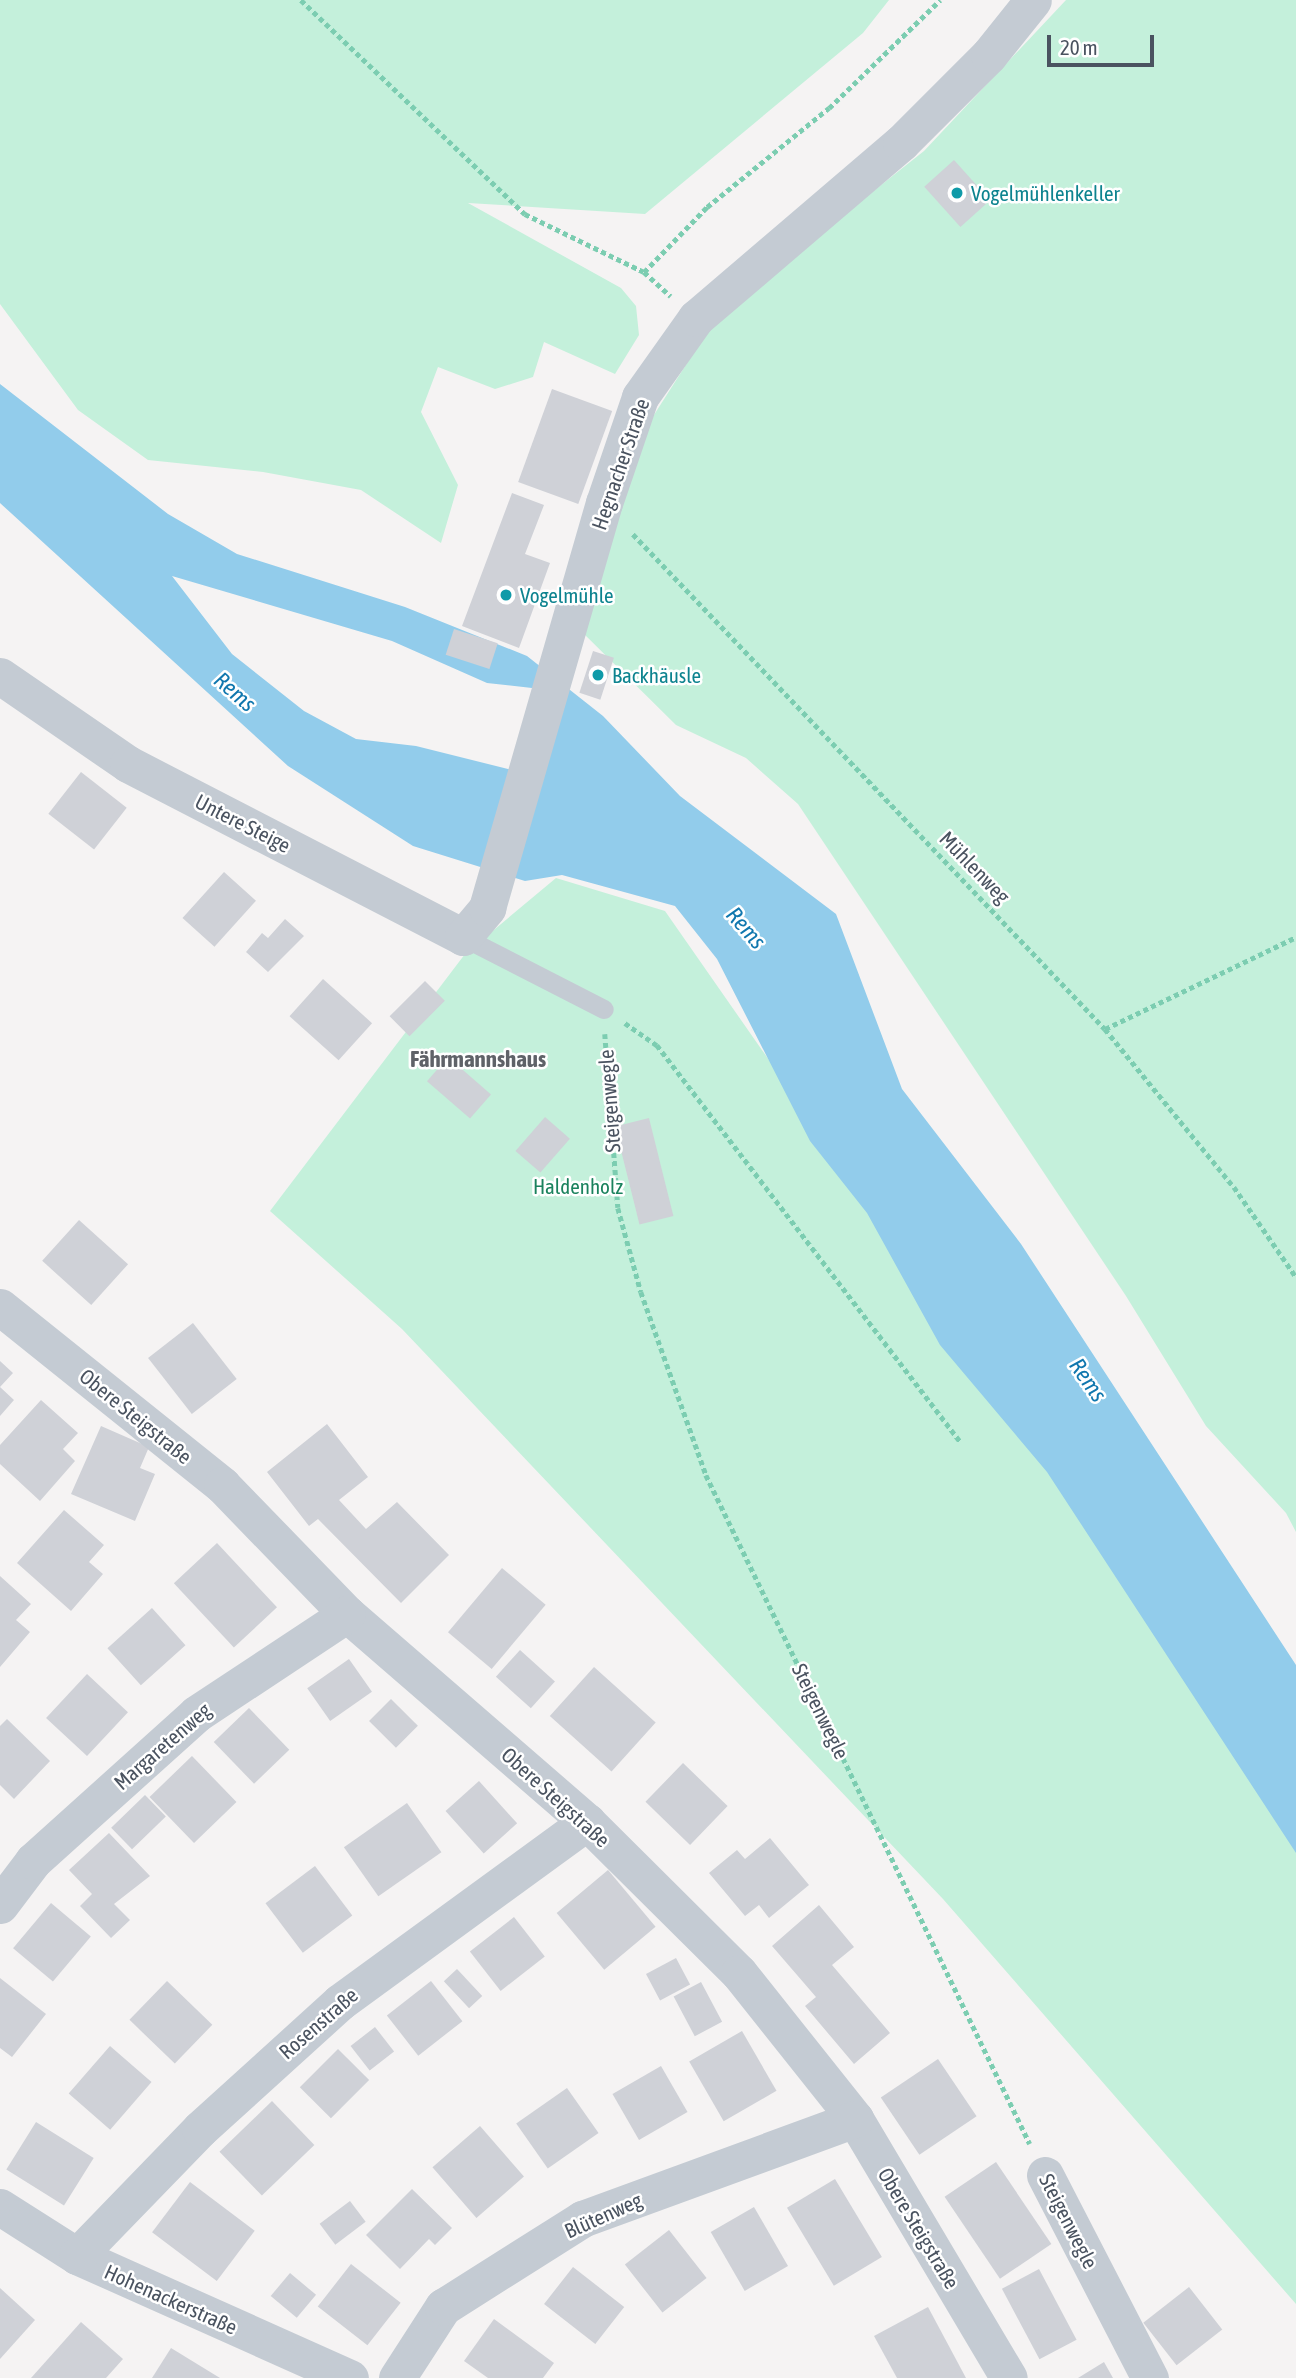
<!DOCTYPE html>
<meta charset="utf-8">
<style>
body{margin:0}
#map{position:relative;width:1296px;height:2378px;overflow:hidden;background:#f5f3f3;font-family:"Asap Condensed",sans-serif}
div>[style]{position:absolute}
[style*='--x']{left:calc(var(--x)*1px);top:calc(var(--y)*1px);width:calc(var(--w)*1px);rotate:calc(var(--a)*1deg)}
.green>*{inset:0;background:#c4f0db}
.water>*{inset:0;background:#92cceb}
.building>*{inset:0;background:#cfd1d7;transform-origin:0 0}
.path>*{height:4.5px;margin-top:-2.25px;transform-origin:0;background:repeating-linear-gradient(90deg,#7ccdb1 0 5px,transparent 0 8.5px)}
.lane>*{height:19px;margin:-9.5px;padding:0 9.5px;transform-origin:9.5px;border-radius:9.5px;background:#c4cbd3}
.street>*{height:37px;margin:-18.5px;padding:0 18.5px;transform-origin:18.5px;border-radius:18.5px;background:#c4cbd3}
.dots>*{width:19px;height:19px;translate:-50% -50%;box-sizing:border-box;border:4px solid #fff;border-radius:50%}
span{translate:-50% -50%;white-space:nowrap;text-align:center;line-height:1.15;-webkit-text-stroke:5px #fff;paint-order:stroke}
.culture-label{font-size:21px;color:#0d838f}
.left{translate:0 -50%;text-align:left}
.street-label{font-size:21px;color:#4a5360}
.park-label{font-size:21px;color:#1a825d}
.water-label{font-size:23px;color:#1077ae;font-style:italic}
.neighbourhood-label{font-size:23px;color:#5f6268;font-weight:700}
.scale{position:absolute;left:1047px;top:35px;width:107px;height:32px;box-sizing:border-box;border:4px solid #4a5360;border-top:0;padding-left:9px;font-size:21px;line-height:24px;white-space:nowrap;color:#4a5360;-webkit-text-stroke:5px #fff;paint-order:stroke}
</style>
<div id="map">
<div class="green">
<i style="clip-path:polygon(0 0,889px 0,863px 33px,645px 214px,468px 203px,621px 288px,636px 306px,639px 335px,615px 374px,544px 342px,533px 377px,495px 389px,438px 367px,421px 412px,458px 485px,441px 543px,361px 490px,263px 472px,148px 460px,78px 410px,0 304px)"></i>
<i style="clip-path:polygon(1066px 0,1296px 0,1296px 1532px,1286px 1513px,1206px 1426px,1126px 1296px,798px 804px,746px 758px,676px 725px,582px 632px,629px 454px,712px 324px,727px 307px,924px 151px)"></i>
<i style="clip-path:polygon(556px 878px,665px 911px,1296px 1816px,1296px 2304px,943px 1899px,402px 1329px,270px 1211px,465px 954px)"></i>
</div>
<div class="water">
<i style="clip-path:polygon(evenodd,0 384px,168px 514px,237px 554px,405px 607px,527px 656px,603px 716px,680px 796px,836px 914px,902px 1089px,1021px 1244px,1296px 1665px,1296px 1853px,1047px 1472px,940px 1345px,867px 1213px,810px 1141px,717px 959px,675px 906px,562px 875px,525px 881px,413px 846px,288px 766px,0 503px,0 384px,172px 576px,392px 641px,487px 683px,532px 688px,540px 777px,416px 746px,356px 739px,304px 711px,232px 654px,172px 576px)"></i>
</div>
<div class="building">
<i style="left:954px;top:160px;width:54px;height:40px;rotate:48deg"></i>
<i style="left:552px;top:389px;width:64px;height:99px;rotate:20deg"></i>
<i style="clip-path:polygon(512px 493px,544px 505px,525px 554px,550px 563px,519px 648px,462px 626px)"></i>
<i style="left:454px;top:629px;width:46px;height:27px;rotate:18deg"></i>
<i style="left:593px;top:651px;width:22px;height:44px;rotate:18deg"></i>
<i style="left:81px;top:772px;width:58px;height:53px;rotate:38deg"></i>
<i style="left:224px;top:872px;width:43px;height:62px;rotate:42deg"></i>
<i style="clip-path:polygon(285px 919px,304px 936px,268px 972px,246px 952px,262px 933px,268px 938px)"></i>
<i style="left:323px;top:979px;width:66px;height:50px;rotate:42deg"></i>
<i style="left:425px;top:981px;width:28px;height:50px;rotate:45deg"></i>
<i style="left:448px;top:1057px;width:57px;height:32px;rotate:41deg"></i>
<i style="left:545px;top:1117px;width:33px;height:45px;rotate:41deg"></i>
<i style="left:649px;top:1118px;width:101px;height:35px;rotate:76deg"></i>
<i style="left:79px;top:1220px;width:66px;height:55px;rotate:42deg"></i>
<i style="left:193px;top:1323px;width:71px;height:57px;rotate:52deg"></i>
<i style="clip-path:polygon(0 1361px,13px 1373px,0 1387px,14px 1400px,0 1416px)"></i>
<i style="clip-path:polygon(41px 1400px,78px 1433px,63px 1449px,75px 1461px,40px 1501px,0 1464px,0 1445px)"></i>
<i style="clip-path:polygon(327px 1424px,368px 1477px,339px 1500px,366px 1529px,397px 1502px,449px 1555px,401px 1603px,318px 1519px,309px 1526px,267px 1472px)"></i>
<i style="clip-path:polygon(101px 1426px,149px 1447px,140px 1468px,155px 1474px,135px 1521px,71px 1494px)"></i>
<i style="clip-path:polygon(64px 1510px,104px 1545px,89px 1562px,103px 1574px,71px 1611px,17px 1563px)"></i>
<i style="left:217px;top:1543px;width:88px;height:59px;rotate:47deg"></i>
<i style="left:502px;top:1568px;width:57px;height:84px;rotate:40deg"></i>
<i style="clip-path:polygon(0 1576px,31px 1604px,16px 1620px,30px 1632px,0 1667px)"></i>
<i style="left:152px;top:1608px;width:50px;height:60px;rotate:48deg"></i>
<i style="left:520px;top:1650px;width:47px;height:36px;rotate:42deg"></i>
<i style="left:349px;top:1659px;width:40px;height:51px;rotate:55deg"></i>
<i style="left:594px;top:1667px;width:83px;height:66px;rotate:42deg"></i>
<i style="left:87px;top:1674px;width:56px;height:60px;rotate:43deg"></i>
<i style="left:391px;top:1699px;width:38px;height:31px;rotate:45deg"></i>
<i style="left:249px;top:1708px;width:58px;height:49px;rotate:46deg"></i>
<i style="clip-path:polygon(7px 1719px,50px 1761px,14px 1799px,0 1785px,0 1726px)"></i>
<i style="left:192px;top:1756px;width:64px;height:59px;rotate:46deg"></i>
<i style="left:683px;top:1763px;width:62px;height:54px;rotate:44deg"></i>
<i style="left:479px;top:1781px;width:57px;height:45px;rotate:48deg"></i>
<i style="left:145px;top:1795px;width:30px;height:47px;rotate:46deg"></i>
<i style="left:407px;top:1803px;width:60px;height:77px;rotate:55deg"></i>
<i style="clip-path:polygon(109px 1833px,150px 1876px,114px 1904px,130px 1920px,111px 1938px,80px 1906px,92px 1894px,69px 1870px)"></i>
<i style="clip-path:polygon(770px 1838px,809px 1885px,769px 1918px,759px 1905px,745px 1916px,709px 1873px,737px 1850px,745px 1859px)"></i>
<i style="left:315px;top:1866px;width:62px;height:62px;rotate:53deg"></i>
<i style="left:608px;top:1870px;width:74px;height:67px;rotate:50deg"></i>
<i style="left:51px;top:1903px;width:52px;height:59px;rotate:40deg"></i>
<i style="clip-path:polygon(819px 1905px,854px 1947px,832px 1965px,890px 2033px,854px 2064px,805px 2006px,816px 1997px,772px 1946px)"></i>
<i style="left:514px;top:1917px;width:50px;height:56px;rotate:52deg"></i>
<i style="left:676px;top:1958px;width:30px;height:34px;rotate:62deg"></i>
<i style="left:457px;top:1969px;width:37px;height:18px;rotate:47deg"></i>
<i style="clip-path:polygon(0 1978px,46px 2014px,12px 2057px,0 2048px)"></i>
<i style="left:167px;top:1981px;width:63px;height:54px;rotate:44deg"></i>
<i style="left:431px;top:1981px;width:51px;height:56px;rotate:52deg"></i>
<i style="left:701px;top:1982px;width:45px;height:31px;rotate:62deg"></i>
<i style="left:375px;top:2027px;width:31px;height:31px;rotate:52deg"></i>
<i style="left:742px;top:2031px;width:69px;height:61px;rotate:60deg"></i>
<i style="left:110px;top:2046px;width:55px;height:63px;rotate:41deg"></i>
<i style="left:338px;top:2049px;width:44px;height:54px;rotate:45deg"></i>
<i style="left:938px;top:2059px;width:69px;height:69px;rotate:56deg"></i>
<i style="left:661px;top:2066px;width:53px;height:56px;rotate:60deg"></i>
<i style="left:567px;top:2088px;width:55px;height:62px;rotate:55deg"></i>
<i style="left:272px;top:2101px;width:61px;height:73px;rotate:46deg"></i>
<i style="left:36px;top:2122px;width:68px;height:56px;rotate:32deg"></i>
<i style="left:480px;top:2126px;width:67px;height:63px;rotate:49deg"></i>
<i style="left:996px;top:2162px;width:99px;height:62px;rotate:56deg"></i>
<i style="left:835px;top:2179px;width:91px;height:56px;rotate:59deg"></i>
<i style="left:190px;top:2182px;width:81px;height:63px;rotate:37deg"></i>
<i style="clip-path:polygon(412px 2189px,452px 2228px,435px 2245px,429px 2239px,400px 2269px,366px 2235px)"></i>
<i style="left:350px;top:2201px;width:26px;height:38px;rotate:53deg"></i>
<i style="left:754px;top:2207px;width:68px;height:50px;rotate:60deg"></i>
<i style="left:669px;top:2230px;width:61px;height:56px;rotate:52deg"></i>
<i style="left:351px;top:2264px;width:63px;height:54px;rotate:38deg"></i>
<i style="left:573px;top:2267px;width:65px;height:47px;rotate:38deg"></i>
<i style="left:1039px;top:2269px;width:80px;height:42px;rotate:62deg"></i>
<i style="left:290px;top:2273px;width:34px;height:30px;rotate:40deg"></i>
<i style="left:1189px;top:2287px;width:54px;height:58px;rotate:52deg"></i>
<i style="clip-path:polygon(0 2288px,35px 2320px,0 2359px)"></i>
<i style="clip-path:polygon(928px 2307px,966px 2378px,897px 2378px,874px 2336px)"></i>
<i style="clip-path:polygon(494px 2319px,554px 2363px,543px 2378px,488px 2378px,464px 2361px)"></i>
<i style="clip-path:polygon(81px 2322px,123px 2359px,106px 2378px,31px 2378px)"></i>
<i style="clip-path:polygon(171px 2348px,220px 2378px,152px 2378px)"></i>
<i style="clip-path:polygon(1104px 2362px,1113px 2378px,1078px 2378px)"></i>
</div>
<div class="path">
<i style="--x:301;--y:0;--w:310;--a:43.7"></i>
<i style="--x:525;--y:214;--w:132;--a:26"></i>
<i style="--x:644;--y:272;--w:36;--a:42"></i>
<i style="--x:644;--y:272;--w:91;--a:-45.9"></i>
<i style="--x:707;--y:207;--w:157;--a:-39.1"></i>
<i style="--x:829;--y:108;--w:155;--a:-44.2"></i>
<i style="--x:633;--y:534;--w:684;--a:46.36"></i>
<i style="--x:1105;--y:1029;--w:204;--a:50.8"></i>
<i style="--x:1234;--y:1187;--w:109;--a:55.4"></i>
<i style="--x:625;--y:1023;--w:39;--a:35"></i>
<i style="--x:657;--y:1045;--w:499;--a:52.6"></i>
<i style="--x:1105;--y:1029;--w:212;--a:-25.7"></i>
<i style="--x:605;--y:1034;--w:174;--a:85.7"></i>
<i style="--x:618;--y:1208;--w:87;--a:74.7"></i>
<i style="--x:641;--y:1292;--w:194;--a:70.4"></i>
<i style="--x:706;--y:1475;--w:743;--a:64.16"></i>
</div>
<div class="lane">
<i style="--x:463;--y:937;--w:158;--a:27.1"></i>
</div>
<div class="street">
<i style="--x:0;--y:676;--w:155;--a:34.5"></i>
<i style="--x:128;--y:764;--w:377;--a:27.3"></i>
<i style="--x:463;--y:937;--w:38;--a:-50"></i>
<i style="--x:487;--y:908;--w:422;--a:-73.9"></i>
<i style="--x:604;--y:503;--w:112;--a:-71.2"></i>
<i style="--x:640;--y:397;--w:97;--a:-54.7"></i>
<i style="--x:696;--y:318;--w:270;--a:-40.5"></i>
<i style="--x:901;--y:143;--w:124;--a:-45"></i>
<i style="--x:989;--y:55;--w:70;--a:-51.3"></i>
<i style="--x:0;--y:1307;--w:285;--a:38.7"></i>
<i style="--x:222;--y:1485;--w:180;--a:45.9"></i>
<i style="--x:347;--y:1614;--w:318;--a:40.9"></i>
<i style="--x:587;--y:1822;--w:214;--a:44.8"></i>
<i style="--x:739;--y:1973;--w:186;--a:51.5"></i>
<i style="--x:855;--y:2119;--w:301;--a:59.3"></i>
<i style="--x:0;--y:1905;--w:55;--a:-53.1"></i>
<i style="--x:33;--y:1861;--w:219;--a:-42"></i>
<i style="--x:196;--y:1714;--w:181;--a:-33.5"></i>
<i style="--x:1045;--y:2175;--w:229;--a:62.7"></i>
<i style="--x:0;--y:2207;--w:91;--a:32.5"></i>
<i style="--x:77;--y:2256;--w:299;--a:24.1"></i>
<i style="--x:77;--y:2256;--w:177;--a:-45.9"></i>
<i style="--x:200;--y:2129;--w:189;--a:-42.2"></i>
<i style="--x:340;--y:2002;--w:306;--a:-36.1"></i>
<i style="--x:397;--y:2378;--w:85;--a:-57.1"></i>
<i style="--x:443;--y:2307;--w:165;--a:-32.3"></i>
<i style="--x:582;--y:2219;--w:291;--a:-20.1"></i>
</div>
<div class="dots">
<i style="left:957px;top:193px;background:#0f9aa8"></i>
<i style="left:506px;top:595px;background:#0f9aa8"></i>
<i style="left:598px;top:675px;background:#0f9aa8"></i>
</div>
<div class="culture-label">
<span class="left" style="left:971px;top:193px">Vogelmühlenkeller</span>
<span class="left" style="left:520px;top:595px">Vogelmühle</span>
<span class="left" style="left:612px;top:675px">Backhäusle</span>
</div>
<div class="street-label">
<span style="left:620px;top:464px;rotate:-71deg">Hegnacher Straße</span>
<span style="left:243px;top:823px;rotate:27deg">Untere Steige</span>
<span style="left:975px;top:867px;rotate:46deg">Mühlenweg</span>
<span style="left:609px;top:1101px;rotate:-94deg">Steigenwegle</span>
<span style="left:136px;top:1416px;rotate:39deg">Obere Steigstraße</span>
<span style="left:821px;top:1711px;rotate:64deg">Steigenwegle</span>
<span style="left:162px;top:1746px;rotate:-41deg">Margaretenweg</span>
<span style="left:556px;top:1797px;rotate:42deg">Obere Steigstraße</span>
<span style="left:318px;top:2023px;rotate:-41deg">Rosenstraße</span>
<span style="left:603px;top:2215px;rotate:-24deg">Blütenweg</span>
<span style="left:1069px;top:2221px;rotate:63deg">Steigenwegle</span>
<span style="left:919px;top:2228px;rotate:59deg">Obere Steigstraße</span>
<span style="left:171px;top:2299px;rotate:24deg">Hohenackerstraße</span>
</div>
<div class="park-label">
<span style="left:578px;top:1186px">Haldenholz</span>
</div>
<div class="water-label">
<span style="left:235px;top:692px;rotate:41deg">Rems</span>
<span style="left:746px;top:928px;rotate:49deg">Rems</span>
<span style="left:1088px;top:1380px;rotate:55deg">Rems</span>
</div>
<div class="neighbourhood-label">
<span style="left:478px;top:1059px">Fährmannshaus</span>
</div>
<div class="scale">20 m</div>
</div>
